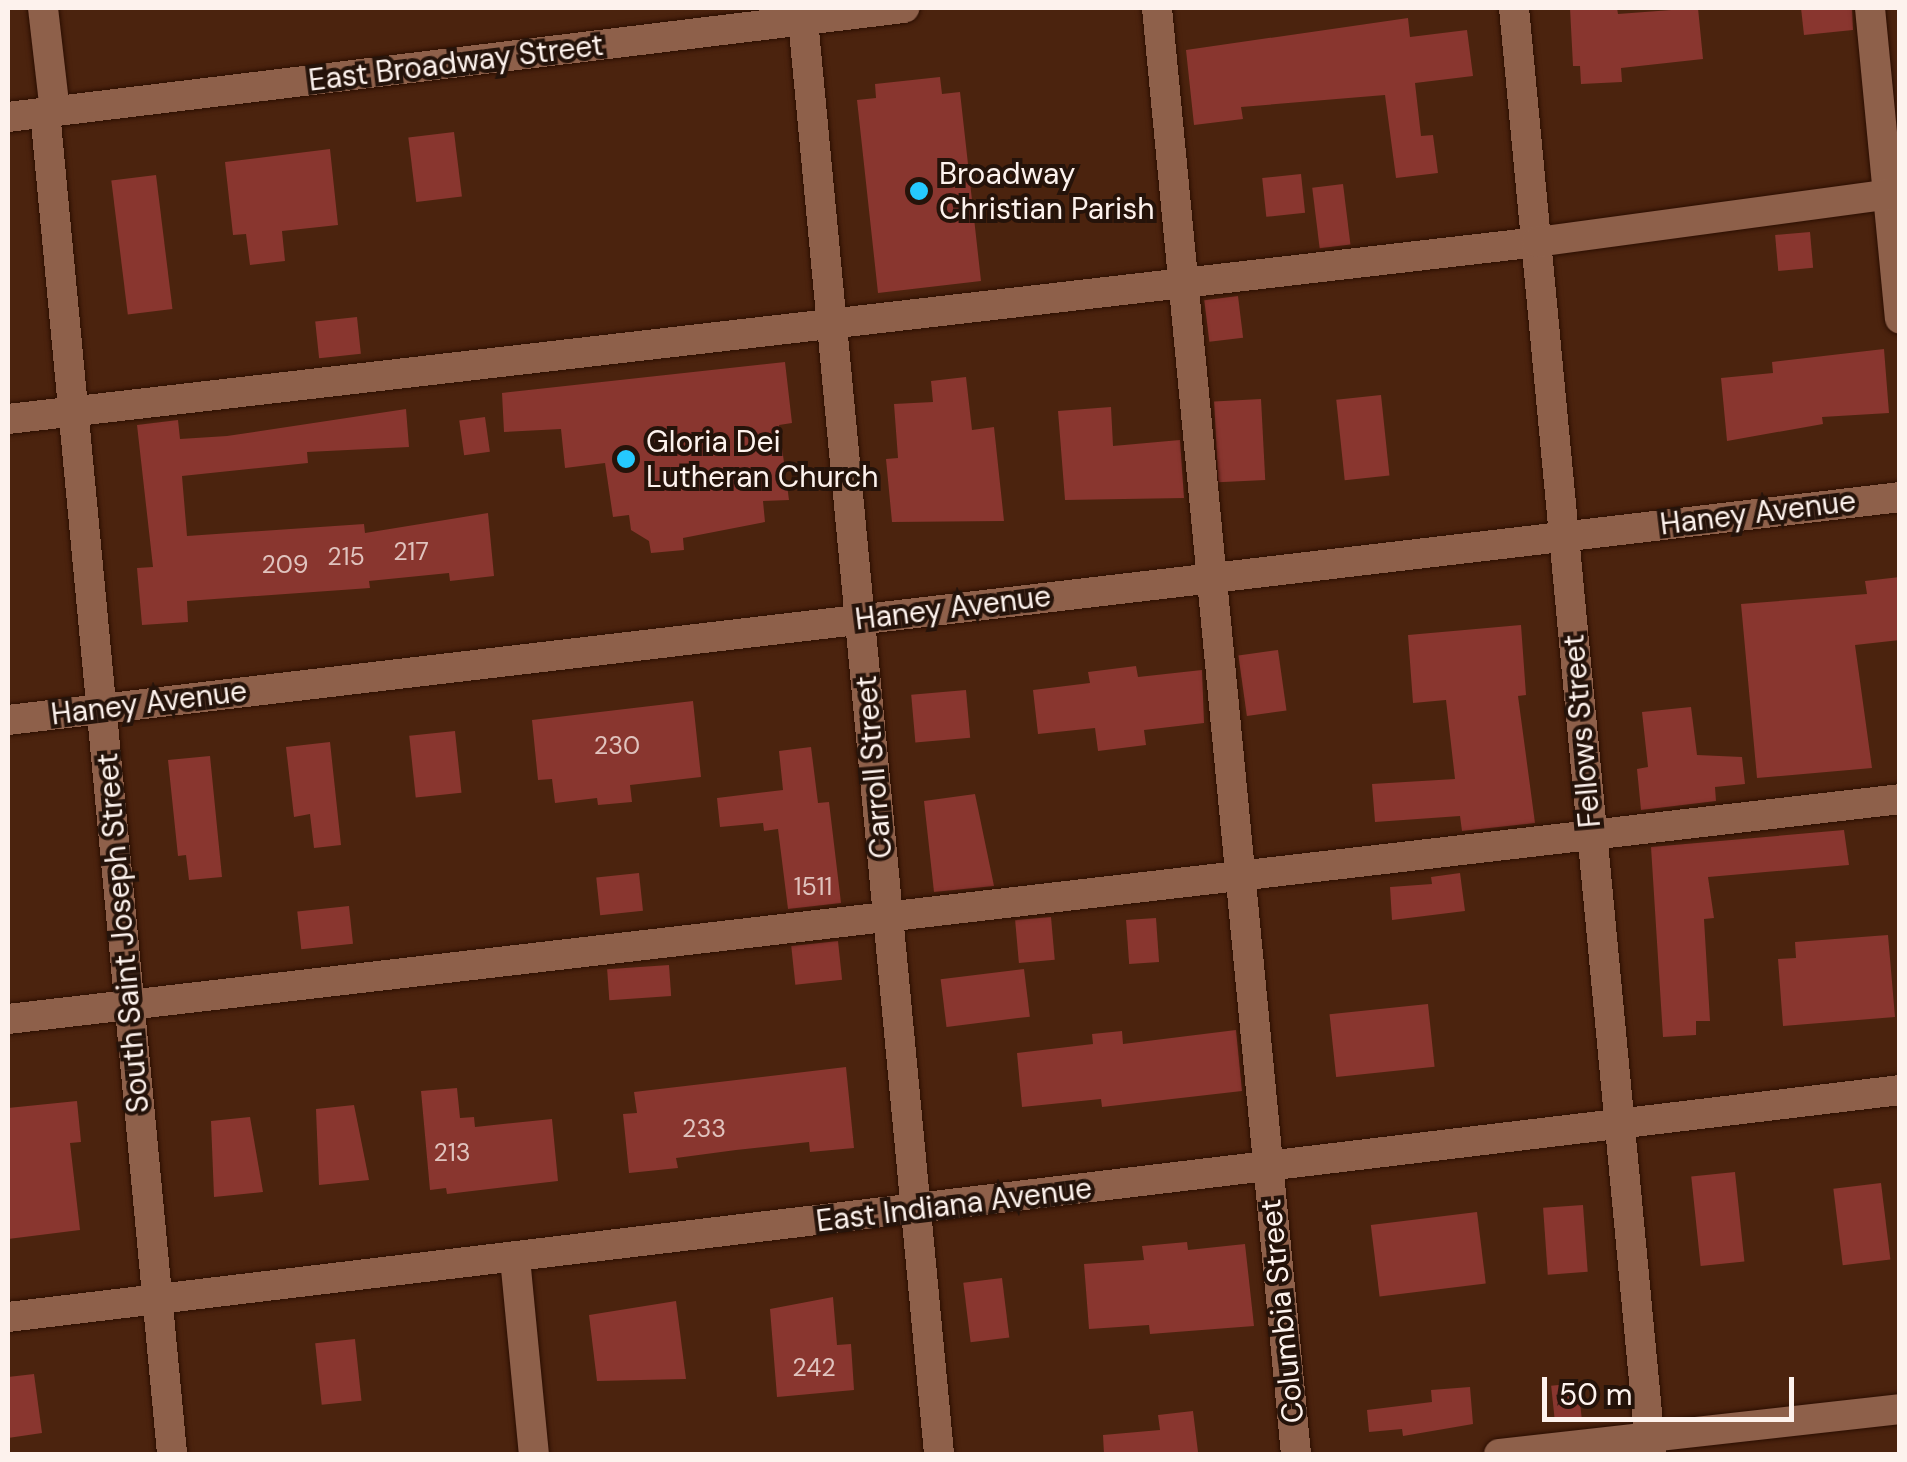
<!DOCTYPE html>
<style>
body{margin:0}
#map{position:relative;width:1907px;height:1462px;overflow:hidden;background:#4b230e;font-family:"DM Sans",sans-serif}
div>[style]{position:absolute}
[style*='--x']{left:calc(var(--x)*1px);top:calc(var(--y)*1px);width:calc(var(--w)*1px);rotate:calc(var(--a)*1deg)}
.building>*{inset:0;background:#89362f;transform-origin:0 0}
.roads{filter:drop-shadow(0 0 2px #2b0e01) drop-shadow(0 0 2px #2b0e01)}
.minor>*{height:30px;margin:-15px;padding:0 15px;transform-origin:15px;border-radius:15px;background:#8e604a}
.dots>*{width:28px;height:28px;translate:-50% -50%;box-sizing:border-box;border:5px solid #25130a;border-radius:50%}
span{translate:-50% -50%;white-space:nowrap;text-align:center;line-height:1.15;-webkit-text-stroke:8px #25130a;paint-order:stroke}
.number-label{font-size:25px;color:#e0c3be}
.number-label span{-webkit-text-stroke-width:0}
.street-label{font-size:30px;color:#fdf2ed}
.poi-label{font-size:30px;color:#fdf2ed}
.left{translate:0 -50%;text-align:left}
.frame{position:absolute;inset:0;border:10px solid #fdf2ed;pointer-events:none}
.scale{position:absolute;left:1542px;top:1377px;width:252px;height:45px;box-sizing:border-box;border:5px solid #fdf2ed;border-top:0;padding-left:12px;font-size:30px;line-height:35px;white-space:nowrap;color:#fdf2ed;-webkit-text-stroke:8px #25130a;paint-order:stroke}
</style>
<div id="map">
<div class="building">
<i style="clip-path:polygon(1570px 8px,1617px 8px,1618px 14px,1698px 8px,1703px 59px,1621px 68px,1622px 82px,1581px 84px,1580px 66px,1573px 66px)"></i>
<i style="clip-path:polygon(1801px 8px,1852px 8px,1853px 30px,1804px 35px)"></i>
<i style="clip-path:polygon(1408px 18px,1410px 37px,1467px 30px,1473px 76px,1415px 83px,1421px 136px,1433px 135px,1438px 173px,1396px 178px,1385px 95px,1241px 107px,1243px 119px,1194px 125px,1186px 50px)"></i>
<i style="clip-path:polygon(940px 77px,942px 94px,960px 92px,981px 281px,878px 293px,857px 100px,876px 98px,875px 84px)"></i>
<i style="left:454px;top:132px;width:65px;height:46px;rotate:83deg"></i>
<i style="clip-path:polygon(330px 149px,338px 225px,282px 231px,285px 261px,250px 265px,246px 234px,233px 235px,225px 162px)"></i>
<i style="left:1301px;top:174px;width:39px;height:39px;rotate:84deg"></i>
<i style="left:156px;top:175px;width:135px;height:45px;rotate:83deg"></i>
<i style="left:1343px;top:184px;width:61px;height:31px;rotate:83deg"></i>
<i style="left:1810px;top:232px;width:36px;height:35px;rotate:85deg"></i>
<i style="left:1238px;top:296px;width:42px;height:34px;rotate:83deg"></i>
<i style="left:357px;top:317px;width:37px;height:42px;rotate:84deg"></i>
<i style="clip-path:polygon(1884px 349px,1889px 413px,1822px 417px,1823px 424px,1727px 441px,1721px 378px,1773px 373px,1772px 362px)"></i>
<i style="clip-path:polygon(785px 362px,792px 423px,779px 425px,789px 500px,763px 501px,765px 522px,683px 538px,684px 550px,651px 553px,649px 541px,631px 530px,629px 515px,613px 517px,605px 463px,565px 468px,561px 429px,504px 432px,502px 393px)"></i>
<i style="clip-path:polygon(966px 377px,972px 430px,994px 427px,1004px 521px,892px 522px,886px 459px,898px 458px,894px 404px,933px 402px,931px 381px)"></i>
<i style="left:1381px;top:395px;width:81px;height:45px;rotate:84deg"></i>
<i style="left:1261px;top:399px;width:81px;height:47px;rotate:87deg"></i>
<i style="clip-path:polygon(1111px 407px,1113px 446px,1180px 440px,1184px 498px,1065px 500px,1058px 411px)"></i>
<i style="clip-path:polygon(406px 409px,409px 447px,307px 452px,308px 463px,182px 476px,187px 536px,364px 524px,365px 533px,488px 513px,494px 576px,450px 581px,449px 573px,369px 581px,370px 588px,187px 601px,188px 622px,142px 625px,137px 568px,153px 567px,137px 425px,178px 420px,180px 439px,227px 436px)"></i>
<i style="left:485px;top:417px;width:35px;height:26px;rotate:82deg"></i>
<i style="clip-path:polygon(1900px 577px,1900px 640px,1855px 645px,1872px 768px,1757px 778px,1741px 604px,1867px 594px,1865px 581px)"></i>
<i style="clip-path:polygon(1521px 625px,1526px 695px,1518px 696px,1535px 823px,1462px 831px,1460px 816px,1375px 822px,1372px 784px,1455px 779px,1446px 700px,1413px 703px,1408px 635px)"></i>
<i style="left:1278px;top:650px;width:61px;height:40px;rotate:82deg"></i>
<i style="clip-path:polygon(1136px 666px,1138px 677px,1202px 670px,1204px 723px,1144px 730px,1146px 745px,1098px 751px,1095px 728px,1038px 734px,1033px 690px,1090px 683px,1088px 672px)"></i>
<i style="left:966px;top:690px;width:48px;height:55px;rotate:85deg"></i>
<i style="clip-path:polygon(693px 701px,701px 777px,630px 785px,632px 802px,598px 805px,597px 798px,555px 803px,552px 779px,538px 780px,532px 720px)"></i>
<i style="clip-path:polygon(1691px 707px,1697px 755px,1742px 757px,1745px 784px,1715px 787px,1716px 801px,1641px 810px,1637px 769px,1648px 767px,1642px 712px)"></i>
<i style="left:455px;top:731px;width:62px;height:46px;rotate:84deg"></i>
<i style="clip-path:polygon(330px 742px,341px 845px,314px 848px,310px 814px,294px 817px,286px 747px)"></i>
<i style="clip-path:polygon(811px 747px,818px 803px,829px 802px,841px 903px,788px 909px,778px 829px,764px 831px,763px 823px,720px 827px,717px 798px,783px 790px,779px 751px)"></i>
<i style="clip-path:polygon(210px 756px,222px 877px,189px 880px,186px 855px,178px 856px,168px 760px)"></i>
<i style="clip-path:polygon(975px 794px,994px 886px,934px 892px,924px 801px)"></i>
<i style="clip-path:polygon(1844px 830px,1849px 865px,1708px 877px,1714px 918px,1704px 919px,1710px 1021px,1696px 1021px,1696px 1035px,1663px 1037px,1651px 847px)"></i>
<i style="left:639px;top:873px;width:38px;height:43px;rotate:84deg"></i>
<i style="clip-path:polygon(1460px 873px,1465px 911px,1392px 920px,1390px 887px,1432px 884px,1431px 877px)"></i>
<i style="left:349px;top:906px;width:38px;height:52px;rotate:84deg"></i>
<i style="left:1051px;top:917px;width:43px;height:36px;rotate:85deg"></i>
<i style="left:1156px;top:918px;width:44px;height:30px;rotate:86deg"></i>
<i style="clip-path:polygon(1888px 935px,1895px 1017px,1783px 1026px,1778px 959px,1796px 958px,1795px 942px)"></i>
<i style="left:838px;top:941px;width:39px;height:47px;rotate:84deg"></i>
<i style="left:669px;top:965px;width:31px;height:62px;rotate:86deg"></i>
<i style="left:1024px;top:969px;width:48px;height:84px;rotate:83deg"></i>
<i style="left:1428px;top:1004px;width:63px;height:99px;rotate:84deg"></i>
<i style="clip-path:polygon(1236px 1030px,1242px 1091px,1102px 1107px,1101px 1099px,1022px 1107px,1017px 1053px,1093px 1044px,1092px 1034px,1122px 1031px,1123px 1044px)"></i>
<i style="clip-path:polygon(846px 1067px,854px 1148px,810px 1152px,809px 1142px,736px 1150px,676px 1158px,678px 1168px,629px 1173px,623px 1114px,637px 1113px,634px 1092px)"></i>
<i style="clip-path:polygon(457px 1088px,460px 1118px,474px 1117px,475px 1127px,552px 1119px,558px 1181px,447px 1194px,446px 1188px,430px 1190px,421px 1091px)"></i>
<i style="clip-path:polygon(77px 1101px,81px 1142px,70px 1143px,80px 1230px,8px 1239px,8px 1108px)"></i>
<i style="clip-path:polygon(354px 1105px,369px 1180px,319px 1185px,316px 1109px)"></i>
<i style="clip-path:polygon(250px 1117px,263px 1192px,214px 1197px,211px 1121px)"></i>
<i style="left:1735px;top:1172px;width:90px;height:44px;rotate:84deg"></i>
<i style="left:1881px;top:1183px;width:77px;height:48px;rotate:83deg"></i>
<i style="left:1583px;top:1205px;width:67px;height:40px;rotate:86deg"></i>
<i style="left:1477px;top:1212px;width:72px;height:107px;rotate:83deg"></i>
<i style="clip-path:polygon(1187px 1242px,1188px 1250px,1245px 1244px,1254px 1326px,1150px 1334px,1149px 1325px,1089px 1329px,1084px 1264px,1144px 1260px,1142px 1246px)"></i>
<i style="left:1002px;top:1278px;width:60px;height:39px;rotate:83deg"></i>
<i style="clip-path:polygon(833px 1297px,837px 1345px,851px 1344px,854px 1390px,777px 1397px,770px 1309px)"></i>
<i style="clip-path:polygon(676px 1301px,686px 1379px,597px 1381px,589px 1315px)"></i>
<i style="left:355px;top:1339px;width:62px;height:40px;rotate:84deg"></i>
<i style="clip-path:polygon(34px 1374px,42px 1433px,8px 1438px,8px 1377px)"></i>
<i style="left:1578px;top:1383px;width:36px;height:27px;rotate:84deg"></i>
<i style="clip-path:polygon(1470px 1387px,1473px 1424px,1403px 1436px,1402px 1429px,1369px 1432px,1367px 1410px,1432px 1402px,1431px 1390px)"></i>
<i style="clip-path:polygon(1193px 1411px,1198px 1452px,1104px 1454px,1103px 1435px,1160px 1430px,1158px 1415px)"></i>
</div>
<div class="roads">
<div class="minor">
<i style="--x:43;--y:8;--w:104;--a:83.4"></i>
<i style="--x:1157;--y:8;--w:1453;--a:84.51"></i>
<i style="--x:1514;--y:8;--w:1452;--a:84.59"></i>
<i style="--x:1870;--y:8;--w:312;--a:84.5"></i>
<i style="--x:803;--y:20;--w:1440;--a:84.58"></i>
<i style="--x:45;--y:112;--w:1348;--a:84.59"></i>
<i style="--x:8;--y:117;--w:903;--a:-6.94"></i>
<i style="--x:8;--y:419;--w:1539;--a:-6.6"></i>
<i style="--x:1537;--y:242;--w:366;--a:-7.7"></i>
<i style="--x:8;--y:720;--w:1905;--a:-6.72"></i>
<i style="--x:8;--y:1019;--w:1905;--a:-6.63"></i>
<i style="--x:515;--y:1258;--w:197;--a:84.5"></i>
<i style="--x:8;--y:1317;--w:1906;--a:-6.84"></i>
<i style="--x:1499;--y:1454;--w:404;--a:-6.4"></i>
</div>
</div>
<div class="dots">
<i style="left:919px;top:191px;background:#25c9fe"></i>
<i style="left:626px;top:459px;background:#25c9fe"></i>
</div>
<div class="number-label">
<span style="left:411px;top:552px">217</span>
<span style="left:346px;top:557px">215</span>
<span style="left:285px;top:565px">209</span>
<span style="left:617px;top:746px">230</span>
<span style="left:813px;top:887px">1511</span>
<span style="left:704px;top:1129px">233</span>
<span style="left:452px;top:1153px">213</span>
<span style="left:814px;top:1368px">242</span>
</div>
<div class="street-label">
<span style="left:456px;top:63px;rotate:-7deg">East Broadway Street</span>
<span style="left:1758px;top:513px;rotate:-7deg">Haney Avenue</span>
<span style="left:953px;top:608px;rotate:-7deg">Haney Avenue</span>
<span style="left:149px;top:703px;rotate:-7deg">Haney Avenue</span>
<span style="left:1582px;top:731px;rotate:-95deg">Fellows Street</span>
<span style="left:874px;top:767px;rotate:-95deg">Carroll Street</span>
<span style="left:123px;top:933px;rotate:-95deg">South Saint Joseph Street</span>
<span style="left:954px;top:1205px;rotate:-7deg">East Indiana Avenue</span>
<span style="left:1282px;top:1311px;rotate:-96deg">Columbia Street</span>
</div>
<div class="poi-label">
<span class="left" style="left:939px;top:191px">Broadway<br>Christian Parish</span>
<span class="left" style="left:646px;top:459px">Gloria Dei<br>Lutheran Church</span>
</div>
<div class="frame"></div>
<div class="scale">50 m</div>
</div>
